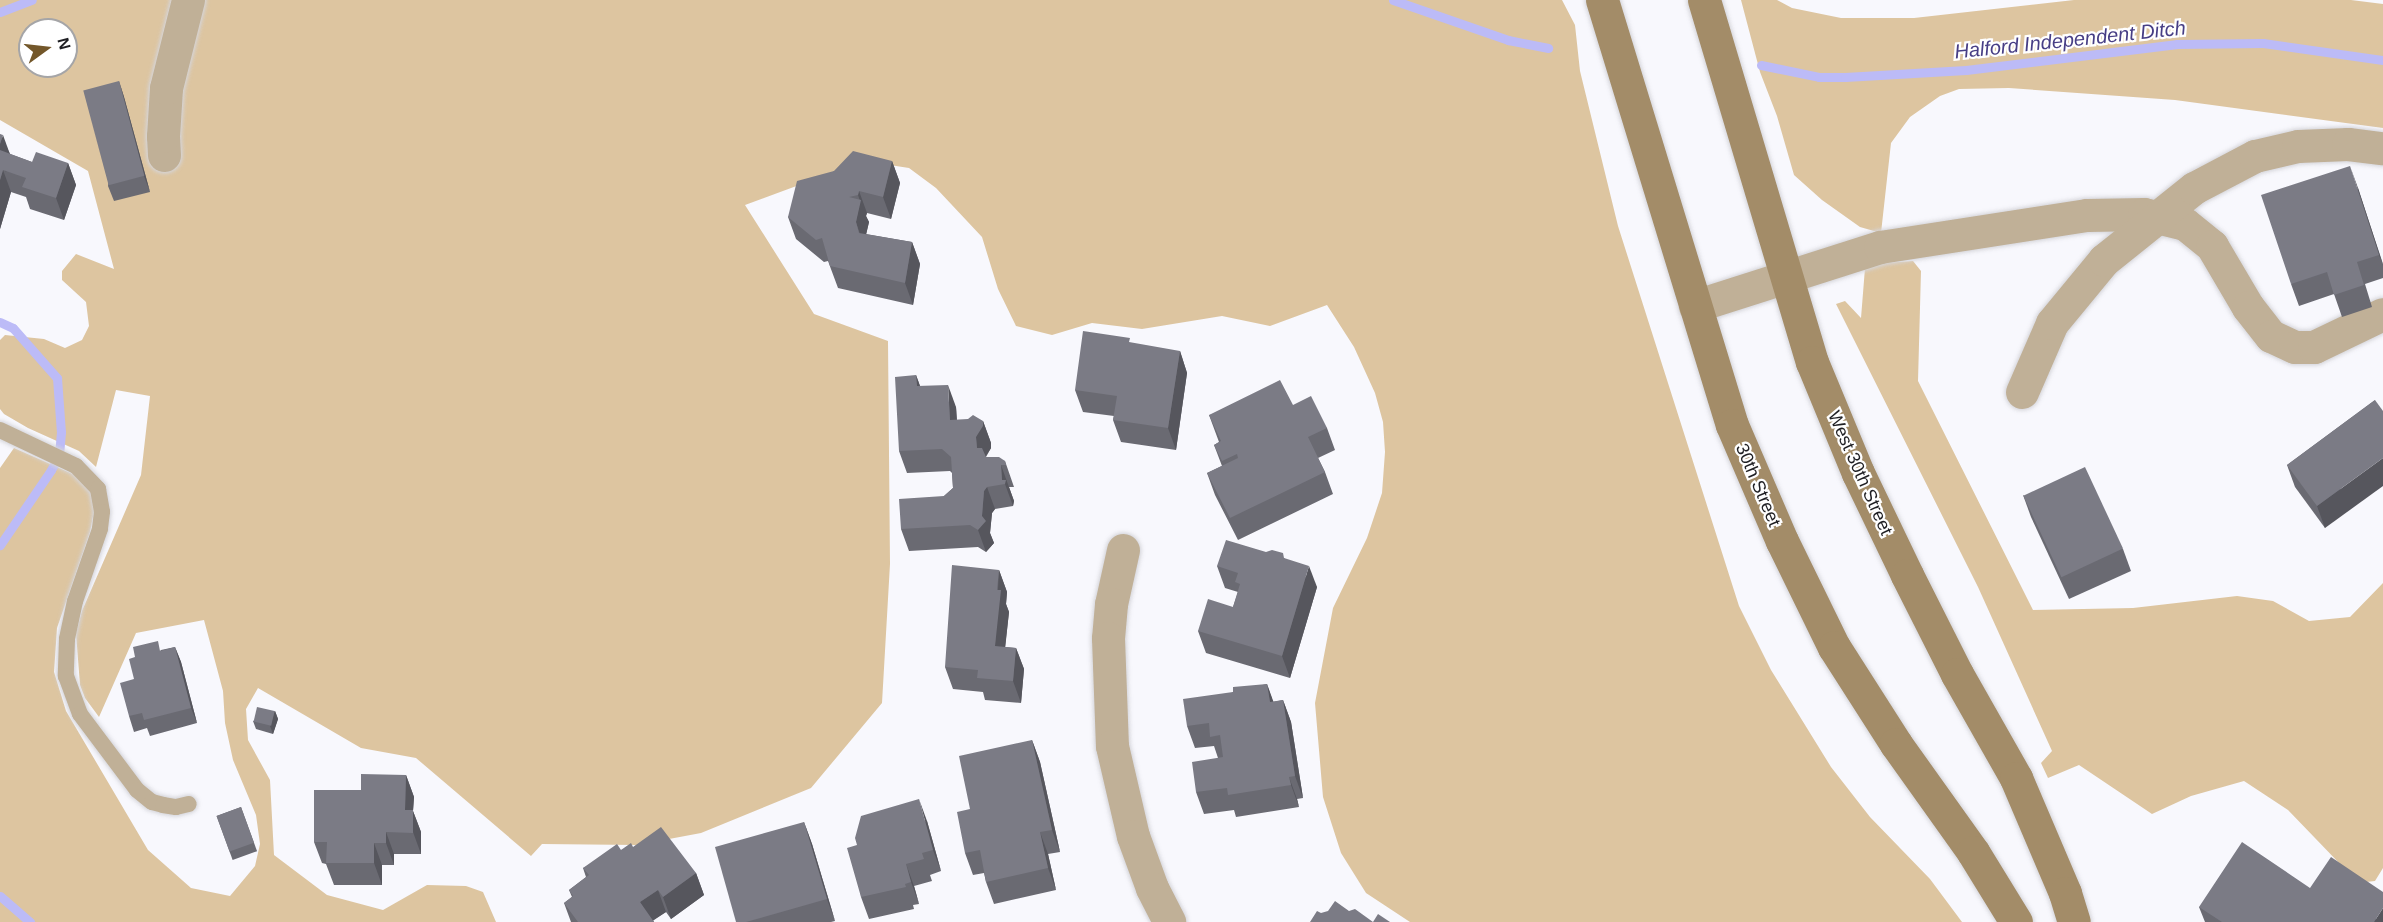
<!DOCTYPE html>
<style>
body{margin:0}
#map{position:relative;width:2383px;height:922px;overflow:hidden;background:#f8f8fd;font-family:Arial,sans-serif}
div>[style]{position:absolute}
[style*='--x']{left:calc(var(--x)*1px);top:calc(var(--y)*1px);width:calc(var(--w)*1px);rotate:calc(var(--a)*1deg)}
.green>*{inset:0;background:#ddc5a0}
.stream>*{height:9px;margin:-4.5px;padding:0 4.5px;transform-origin:4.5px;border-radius:4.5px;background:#bcbbf7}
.roads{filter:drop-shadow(0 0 2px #d5d5da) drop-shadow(0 0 2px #d5d5da)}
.service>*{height:16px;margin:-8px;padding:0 8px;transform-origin:8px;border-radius:8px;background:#c0b097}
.minor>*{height:33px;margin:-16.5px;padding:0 16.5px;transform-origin:16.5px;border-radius:16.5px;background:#c0b097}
.secondary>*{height:33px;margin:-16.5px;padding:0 16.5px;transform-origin:16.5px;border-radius:16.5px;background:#a38c68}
.wall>*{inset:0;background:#6a6a72;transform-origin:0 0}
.shaded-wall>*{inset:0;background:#56565d}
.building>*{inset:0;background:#7b7b85;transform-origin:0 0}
span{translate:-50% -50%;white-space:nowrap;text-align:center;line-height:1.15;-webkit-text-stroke:4.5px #fff;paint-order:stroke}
.street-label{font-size:18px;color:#1f1f23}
.water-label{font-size:20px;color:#473e85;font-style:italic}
.north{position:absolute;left:18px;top:18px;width:60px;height:60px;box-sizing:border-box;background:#fff;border:2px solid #a5a5a7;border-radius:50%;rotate:75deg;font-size:16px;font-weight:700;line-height:24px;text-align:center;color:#1f1f23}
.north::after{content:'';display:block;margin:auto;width:21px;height:27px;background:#73572a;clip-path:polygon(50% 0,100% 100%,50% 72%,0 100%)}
</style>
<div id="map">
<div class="green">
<i style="clip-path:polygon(evenodd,0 0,1562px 0,1575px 25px,1580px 71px,1618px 226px,1739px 606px,1771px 670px,1831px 767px,1870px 817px,1930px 879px,1962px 922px,1410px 922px,1366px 893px,1341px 853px,1323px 797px,1315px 703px,1333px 608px,1367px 538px,1382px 493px,1385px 452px,1383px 422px,1375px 393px,1354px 347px,1327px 305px,1270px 326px,1222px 316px,1142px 329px,1092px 323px,1052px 335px,1016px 326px,998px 289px,982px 237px,936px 188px,909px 168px,864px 161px,745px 205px,814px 314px,888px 341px,890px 564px,882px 703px,811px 788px,701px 833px,637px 845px,542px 844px,531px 856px,416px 758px,361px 748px,258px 688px,246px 709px,248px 740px,270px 780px,274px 855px,327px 895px,383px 910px,427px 885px,466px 886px,483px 892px,496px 922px,0 922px,0 468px,14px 448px,75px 475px,88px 485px,96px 501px,90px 532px,57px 628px,54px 672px,66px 711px,148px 850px,191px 888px,230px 896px,255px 866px,260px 844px,256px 815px,233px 760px,225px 723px,223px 691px,204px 620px,136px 633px,99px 717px,85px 698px,80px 685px,76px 633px,82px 611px,141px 475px,150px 396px,116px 390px,96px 467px,79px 451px,28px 428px,4px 414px,0 409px,0 340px,5px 335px,44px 339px,65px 348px,82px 340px,89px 326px,86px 302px,62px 280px,62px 271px,76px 254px,114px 269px,88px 171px,0 120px,0 0,30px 30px,66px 30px,66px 66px,30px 66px,30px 30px)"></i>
<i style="clip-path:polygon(1741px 0,1777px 0,1792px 8px,1841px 18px,1914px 18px,2074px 0,2351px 0,2383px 4px,2383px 128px,2175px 100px,2009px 88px,1959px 89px,1940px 96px,1910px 117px,1891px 143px,1881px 233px,1860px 227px,1822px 200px,1794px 175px,1777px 116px,1760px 72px)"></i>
<i style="clip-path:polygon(1913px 261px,1921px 271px,1918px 381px,2033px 610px,2133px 608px,2237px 596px,2273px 601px,2309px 621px,2350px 617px,2383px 583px,2383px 868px,2375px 881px,2366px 882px,2341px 865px,2288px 810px,2244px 781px,2191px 796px,2152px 814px,2079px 765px,2048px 778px,2041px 763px,2052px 751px,1978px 587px,1836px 304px,1845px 301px,1861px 318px,1865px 268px,1882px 263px)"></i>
</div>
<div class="stream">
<i style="--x:1393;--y:0;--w:122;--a:19.2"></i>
<i style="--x:1508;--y:40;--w:41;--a:11.3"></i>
<i style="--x:0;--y:12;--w:34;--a:-21"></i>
<i style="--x:1761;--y:65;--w:59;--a:11.7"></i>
<i style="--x:1819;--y:77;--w:26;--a:0"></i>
<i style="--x:1845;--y:77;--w:121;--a:-3.3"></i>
<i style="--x:1966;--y:70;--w:213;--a:-7"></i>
<i style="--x:2177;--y:44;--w:86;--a:-0.7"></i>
<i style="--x:2263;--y:43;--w:121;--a:8.1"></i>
<i style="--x:0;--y:322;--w:14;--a:25"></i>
<i style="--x:13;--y:328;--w:67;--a:48.7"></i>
<i style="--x:57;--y:378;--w:54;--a:85.8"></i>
<i style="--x:61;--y:432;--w:24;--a:95"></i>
<i style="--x:59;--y:456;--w:16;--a:120"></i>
<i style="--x:51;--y:470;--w:91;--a:124.2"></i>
<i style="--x:0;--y:896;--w:40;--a:41"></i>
</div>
<div class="roads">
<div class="service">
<i style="--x:0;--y:430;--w:84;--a:25.3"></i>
<i style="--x:76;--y:466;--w:32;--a:46"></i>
<i style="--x:98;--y:489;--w:23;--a:80"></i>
<i style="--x:102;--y:512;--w:17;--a:97"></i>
<i style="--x:100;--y:529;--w:76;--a:109.1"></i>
<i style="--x:75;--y:601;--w:39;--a:102"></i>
<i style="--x:67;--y:639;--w:37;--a:92"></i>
<i style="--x:66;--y:676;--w:40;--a:69.8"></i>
<i style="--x:80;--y:714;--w:95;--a:53.1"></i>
<i style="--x:137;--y:790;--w:19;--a:39"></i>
<i style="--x:152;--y:802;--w:11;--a:15"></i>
<i style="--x:163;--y:805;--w:13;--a:9"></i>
<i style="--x:176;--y:807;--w:13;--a:-13"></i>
</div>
<div class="minor">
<i style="--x:164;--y:155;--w:19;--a:-93"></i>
<i style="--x:163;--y:136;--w:48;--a:-86.4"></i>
<i style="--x:166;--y:88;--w:91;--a:-76"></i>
<i style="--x:1695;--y:306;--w:194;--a:-17.7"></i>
<i style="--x:1880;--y:247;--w:209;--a:-8.8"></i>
<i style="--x:2087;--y:215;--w:57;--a:-1"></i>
<i style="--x:2144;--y:214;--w:42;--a:13.7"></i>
<i style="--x:2185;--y:224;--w:35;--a:39"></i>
<i style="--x:2212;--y:246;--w:71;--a:59.5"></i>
<i style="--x:2248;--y:307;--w:37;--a:52"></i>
<i style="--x:2271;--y:336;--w:26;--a:25"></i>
<i style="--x:2295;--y:347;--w:19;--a:0"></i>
<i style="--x:2314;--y:347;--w:76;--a:-25.6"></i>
<i style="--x:2022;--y:392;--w:75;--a:-66.5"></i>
<i style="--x:2052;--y:323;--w:82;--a:-50.5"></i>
<i style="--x:2104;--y:260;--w:115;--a:-38.7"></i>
<i style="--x:2194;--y:188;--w:69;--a:-27.7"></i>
<i style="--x:2255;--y:156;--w:44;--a:-13.1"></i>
<i style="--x:2298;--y:146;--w:50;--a:-2.3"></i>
<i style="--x:2348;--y:144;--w:35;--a:7"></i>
<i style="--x:1123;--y:550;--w:55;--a:102.5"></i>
<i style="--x:1111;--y:604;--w:34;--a:95"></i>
<i style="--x:1108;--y:638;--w:108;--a:87.9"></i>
<i style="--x:1112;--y:746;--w:92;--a:76.9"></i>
<i style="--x:1133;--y:836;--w:55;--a:69.9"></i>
<i style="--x:1152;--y:888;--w:38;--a:63"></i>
</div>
<div class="secondary">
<i style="--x:1602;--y:0;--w:444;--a:73"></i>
<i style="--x:1732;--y:425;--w:126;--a:66.7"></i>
<i style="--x:1782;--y:541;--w:118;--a:63.9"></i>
<i style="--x:1834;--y:647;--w:115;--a:57.4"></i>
<i style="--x:1896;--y:744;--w:133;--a:54.5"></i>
<i style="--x:1973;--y:852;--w:82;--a:58.4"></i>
<i style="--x:1704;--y:0;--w:378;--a:73.4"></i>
<i style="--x:1812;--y:362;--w:120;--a:67.5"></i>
<i style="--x:1858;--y:473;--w:113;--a:64.3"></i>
<i style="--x:1907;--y:575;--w:111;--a:63.2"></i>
<i style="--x:1957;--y:674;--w:120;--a:60.4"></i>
<i style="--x:2016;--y:778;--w:125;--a:66.9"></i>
<i style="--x:2065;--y:893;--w:30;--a:73"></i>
</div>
</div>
<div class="wall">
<i style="clip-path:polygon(119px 81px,124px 97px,150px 192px,114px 201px,108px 186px)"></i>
<i style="clip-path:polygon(0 134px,10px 154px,32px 162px,68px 163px,76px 185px,64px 220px,30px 209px,26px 197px,11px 192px,0 229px)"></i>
<i style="clip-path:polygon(892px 161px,900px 183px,891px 219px,867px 213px,866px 216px,869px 222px,866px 234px,912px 242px,920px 264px,913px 305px,838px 288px,828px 261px,824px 262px,796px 239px,788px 217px,834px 171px)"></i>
<i style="clip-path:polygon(2358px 188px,2383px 264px,2383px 278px,2365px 284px,2372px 307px,2342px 317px,2334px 294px,2299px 306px,2291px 284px)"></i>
<i style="clip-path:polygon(1180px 351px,1187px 373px,1176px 450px,1121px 442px,1113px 420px,1114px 416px,1083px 412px,1075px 390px)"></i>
<i style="clip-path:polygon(916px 375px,920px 386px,956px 407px,957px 420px,983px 421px,991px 443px,991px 448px,986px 457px,1005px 461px,1014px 487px,1009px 487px,1014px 501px,1013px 506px,995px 509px,992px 513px,990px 533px,994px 543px,986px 552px,978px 547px,909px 551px,901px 529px,944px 496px,953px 488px,952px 473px,950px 471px,907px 473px,899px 451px)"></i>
<i style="clip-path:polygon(2375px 400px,2325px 528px,2295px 487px,2287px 465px)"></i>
<i style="clip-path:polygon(1293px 405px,1327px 428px,1335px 450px,1318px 458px,1325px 472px,1333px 494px,1238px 540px,1215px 495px,1207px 473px,1222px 466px,1214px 445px,1219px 442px,1209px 415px)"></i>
<i style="clip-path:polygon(2023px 495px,2123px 549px,2131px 571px,2069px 599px,2031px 517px)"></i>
<i style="clip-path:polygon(1284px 558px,1317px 587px,1290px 678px,1206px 653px,1198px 631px,1233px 607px,1238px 592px,1225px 588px,1217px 566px)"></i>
<i style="clip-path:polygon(999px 570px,1007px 592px,1006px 604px,1009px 612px,1005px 647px,1016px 648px,1024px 669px,1021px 703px,985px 700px,983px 692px,953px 689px,945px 667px)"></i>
<i style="clip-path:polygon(175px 647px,181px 662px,197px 723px,150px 736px,147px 728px,134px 732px,129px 716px,134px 679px,161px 650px)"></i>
<i style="clip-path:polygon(1267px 684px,1273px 702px,1283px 700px,1291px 722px,1303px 798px,1297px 799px,1299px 807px,1236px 817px,1234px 810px,1204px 814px,1196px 792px,1218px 758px,1214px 746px,1195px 748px,1187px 726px,1233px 692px)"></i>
<i style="clip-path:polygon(275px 711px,278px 719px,273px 734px,256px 729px,253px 721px)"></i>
<i style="clip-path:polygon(1032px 740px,1040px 762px,1060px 852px,1048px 854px,1056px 890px,994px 904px,986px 882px,984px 873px,973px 875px,965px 853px,970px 809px)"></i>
<i style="clip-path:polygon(406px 775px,414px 797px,413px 811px,421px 832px,421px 854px,394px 854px,394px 865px,382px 865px,382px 885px,334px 885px,326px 864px,322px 863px,314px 842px,361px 790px)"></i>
<i style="left:241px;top:807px;width:47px;height:26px;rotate:70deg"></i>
<i style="clip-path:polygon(927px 821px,941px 871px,930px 875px,932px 881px,914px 886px,919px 904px,913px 905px,914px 909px,869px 919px,861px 897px,857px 845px)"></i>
<i style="clip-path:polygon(804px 822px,812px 844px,835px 921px,831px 922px,736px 922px)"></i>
<i style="clip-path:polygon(633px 847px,696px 873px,704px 895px,671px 919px,666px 912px,653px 920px,654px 922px,571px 922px,564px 903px,572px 897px,569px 890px,586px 877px,583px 868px,621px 850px)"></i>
<i style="clip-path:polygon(2310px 888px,2383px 922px,2205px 922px,2199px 907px)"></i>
</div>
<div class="shaded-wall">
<i style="clip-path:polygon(119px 81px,124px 97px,150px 192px,144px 176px)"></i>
<i style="clip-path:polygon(3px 135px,11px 157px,6px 172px,0 155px,0 144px)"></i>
<i style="clip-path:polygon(892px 161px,900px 183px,891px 219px,883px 197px)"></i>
<i style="clip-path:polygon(68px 163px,76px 185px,64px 220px,56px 198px)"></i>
<i style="clip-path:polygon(2350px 166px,2358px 188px,2383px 265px,2379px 255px)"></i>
<i style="clip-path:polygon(3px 170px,11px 192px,0 229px,0 180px)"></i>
<i style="clip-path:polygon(859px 191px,867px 213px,866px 216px,869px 222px,864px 244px,867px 255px,856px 222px,860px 201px,858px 195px)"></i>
<i style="clip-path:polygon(912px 242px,920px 264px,913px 305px,905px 283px)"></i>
<i style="clip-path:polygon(1180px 351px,1187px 373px,1176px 450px,1168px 428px)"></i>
<i style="clip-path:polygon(916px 375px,924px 397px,917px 386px)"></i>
<i style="clip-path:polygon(948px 385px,956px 407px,958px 442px,950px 420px)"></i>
<i style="clip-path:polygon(983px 421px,991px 443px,991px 448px,984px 459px,977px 448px,976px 437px)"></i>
<i style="clip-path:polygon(2383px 458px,2383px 486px,2325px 528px,2317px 506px)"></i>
<i style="clip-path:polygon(1001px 465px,1014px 501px,1013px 506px,1005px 484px,1002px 480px)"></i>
<i style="clip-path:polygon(987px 487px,995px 509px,992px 513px,990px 533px,994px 543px,986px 552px,978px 530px,982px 516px,984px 491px)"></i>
<i style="clip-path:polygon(1309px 566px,1317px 587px,1290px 678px,1282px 656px)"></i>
<i style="clip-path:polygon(999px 570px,1007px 592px,1006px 604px,1009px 612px,1003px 668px,995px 646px)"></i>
<i style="clip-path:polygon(175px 647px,181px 662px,197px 723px,191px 708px)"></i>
<i style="clip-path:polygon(1016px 648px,1024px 669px,1021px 703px,1013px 681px)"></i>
<i style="clip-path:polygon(1267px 684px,1275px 706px,1270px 702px)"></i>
<i style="clip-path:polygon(1283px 700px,1291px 722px,1303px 798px,1295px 776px)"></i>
<i style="clip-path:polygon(275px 711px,278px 719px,273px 734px,270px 726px)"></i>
<i style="clip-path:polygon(1032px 740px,1040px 762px,1060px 852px,1052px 830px)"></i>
<i style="clip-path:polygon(406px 775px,414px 797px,413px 811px,421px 832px,421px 854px,405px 810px)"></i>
<i style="clip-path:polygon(1289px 777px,1297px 799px,1299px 807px,1291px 785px)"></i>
<i style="clip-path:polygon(919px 799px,927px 821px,941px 871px,933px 850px)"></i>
<i style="clip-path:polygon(804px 822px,812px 844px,835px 921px,827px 899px)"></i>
<i style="clip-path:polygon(386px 832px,394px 854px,394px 865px,386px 843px)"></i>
<i style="clip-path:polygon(1040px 832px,1048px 854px,1056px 890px,1048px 868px)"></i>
<i style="clip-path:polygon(374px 843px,382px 865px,382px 885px,374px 863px)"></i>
<i style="clip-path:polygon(906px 864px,914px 886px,919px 904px,911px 882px)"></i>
<i style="clip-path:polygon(696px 873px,704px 895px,671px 919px,663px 897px)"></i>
<i style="clip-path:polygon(658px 890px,666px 912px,651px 922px,640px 902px)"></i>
<i style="clip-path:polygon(2383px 908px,2383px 922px,2374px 922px)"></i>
</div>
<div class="building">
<i style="left:119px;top:81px;width:98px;height:37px;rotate:75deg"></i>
<i style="clip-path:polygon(0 134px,3px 135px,0 144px)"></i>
<i style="clip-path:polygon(0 150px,32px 162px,36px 152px,68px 163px,56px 198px,22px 187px,26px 178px,3px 170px,0 180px)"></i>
<i style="clip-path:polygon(853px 151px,892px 161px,883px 197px,859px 191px,858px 195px,849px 197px,861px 200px,856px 222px,859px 233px,912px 242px,905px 283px,830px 266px,822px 238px,816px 240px,788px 217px,797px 181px,834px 171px)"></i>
<i style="clip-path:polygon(2350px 166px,2379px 255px,2357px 262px,2364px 285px,2334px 295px,2327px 272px,2291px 284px,2261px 195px)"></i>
<i style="clip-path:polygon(1083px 331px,1130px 338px,1129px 342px,1180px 351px,1168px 428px,1113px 420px,1117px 396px,1075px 390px)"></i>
<i style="clip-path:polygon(916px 375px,917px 386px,948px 385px,950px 420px,968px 419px,973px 415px,983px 421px,983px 426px,976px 437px,977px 448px,982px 448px,986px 457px,999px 457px,1005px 461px,1006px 465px,1001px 465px,1002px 480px,1006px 480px,1005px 484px,987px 487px,984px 491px,982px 516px,986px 521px,978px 530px,970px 525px,901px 529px,899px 499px,944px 496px,953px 488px,951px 457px,942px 449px,899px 451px,895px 377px)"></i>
<i style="clip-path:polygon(1280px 380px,1293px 405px,1311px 396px,1327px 428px,1308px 437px,1325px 472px,1230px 518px,1207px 473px,1238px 458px,1237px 454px,1222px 461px,1214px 445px,1221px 441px,1209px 415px)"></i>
<i style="clip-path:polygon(2375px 400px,2383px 411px,2383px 458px,2317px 506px,2287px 465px)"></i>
<i style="left:2085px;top:467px;width:90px;height:68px;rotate:65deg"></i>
<i style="clip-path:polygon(1226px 540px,1266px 552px,1272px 550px,1283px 553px,1284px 558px,1309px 566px,1282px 656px,1198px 631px,1208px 599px,1233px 607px,1240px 584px,1235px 582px,1238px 573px,1217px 566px)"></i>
<i style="clip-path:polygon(952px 565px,999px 570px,997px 590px,1001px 590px,995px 646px,1016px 648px,1013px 681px,977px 678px,978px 670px,945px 667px)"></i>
<i style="clip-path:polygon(158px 641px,160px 651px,175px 647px,191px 708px,144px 720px,142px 713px,129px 716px,120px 683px,134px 679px,129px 659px,135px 657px,133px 647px)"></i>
<i style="clip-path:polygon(1267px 684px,1270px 702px,1283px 700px,1295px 776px,1289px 777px,1291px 785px,1228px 795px,1227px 788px,1196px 792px,1192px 762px,1223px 757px,1220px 735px,1210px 737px,1209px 723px,1187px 726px,1183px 699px,1233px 692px,1233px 687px)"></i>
<i style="left:257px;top:707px;width:18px;height:15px;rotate:13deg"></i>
<i style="clip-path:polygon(1032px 740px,1052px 830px,1040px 832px,1048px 868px,986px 882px,980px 850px,965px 853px,957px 812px,970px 809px,959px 756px)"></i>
<i style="clip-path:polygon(361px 774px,406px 775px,405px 810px,413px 810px,413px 833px,386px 832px,386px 843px,374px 843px,374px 863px,326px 863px,327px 842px,314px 842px,314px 790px,361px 790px)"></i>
<i style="clip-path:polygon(919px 799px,933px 850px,922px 853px,924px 859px,906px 864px,911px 882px,905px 884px,906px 887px,861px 897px,847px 848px,857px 845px,855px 838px,861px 816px)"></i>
<i style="left:241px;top:807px;width:38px;height:26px;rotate:70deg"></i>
<i style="clip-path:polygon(804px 822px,827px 899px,746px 922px,736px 922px,715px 847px)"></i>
<i style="clip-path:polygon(661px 827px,696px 873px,663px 897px,658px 890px,640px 902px,654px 922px,578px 922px,564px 903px,573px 896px,569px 890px,589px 875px,583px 868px,617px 844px,621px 850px,631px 843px,633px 847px)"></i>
<i style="clip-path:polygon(2242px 842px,2310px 888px,2331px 857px,2383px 892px,2383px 908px,2374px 922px,2222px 922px,2199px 907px)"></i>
<i style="clip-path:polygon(1335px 901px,1349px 911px,1355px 909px,1373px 922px,1378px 914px,1390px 922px,1310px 922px,1317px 911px,1321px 913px,1328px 911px)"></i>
</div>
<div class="street-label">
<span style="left:1860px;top:473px;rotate:66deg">West 30th Street</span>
<span style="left:1758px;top:485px;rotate:67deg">30th Street</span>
</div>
<div class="water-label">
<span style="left:2070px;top:40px;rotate:-6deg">Halford Independent Ditch</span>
</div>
<div class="north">N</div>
</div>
